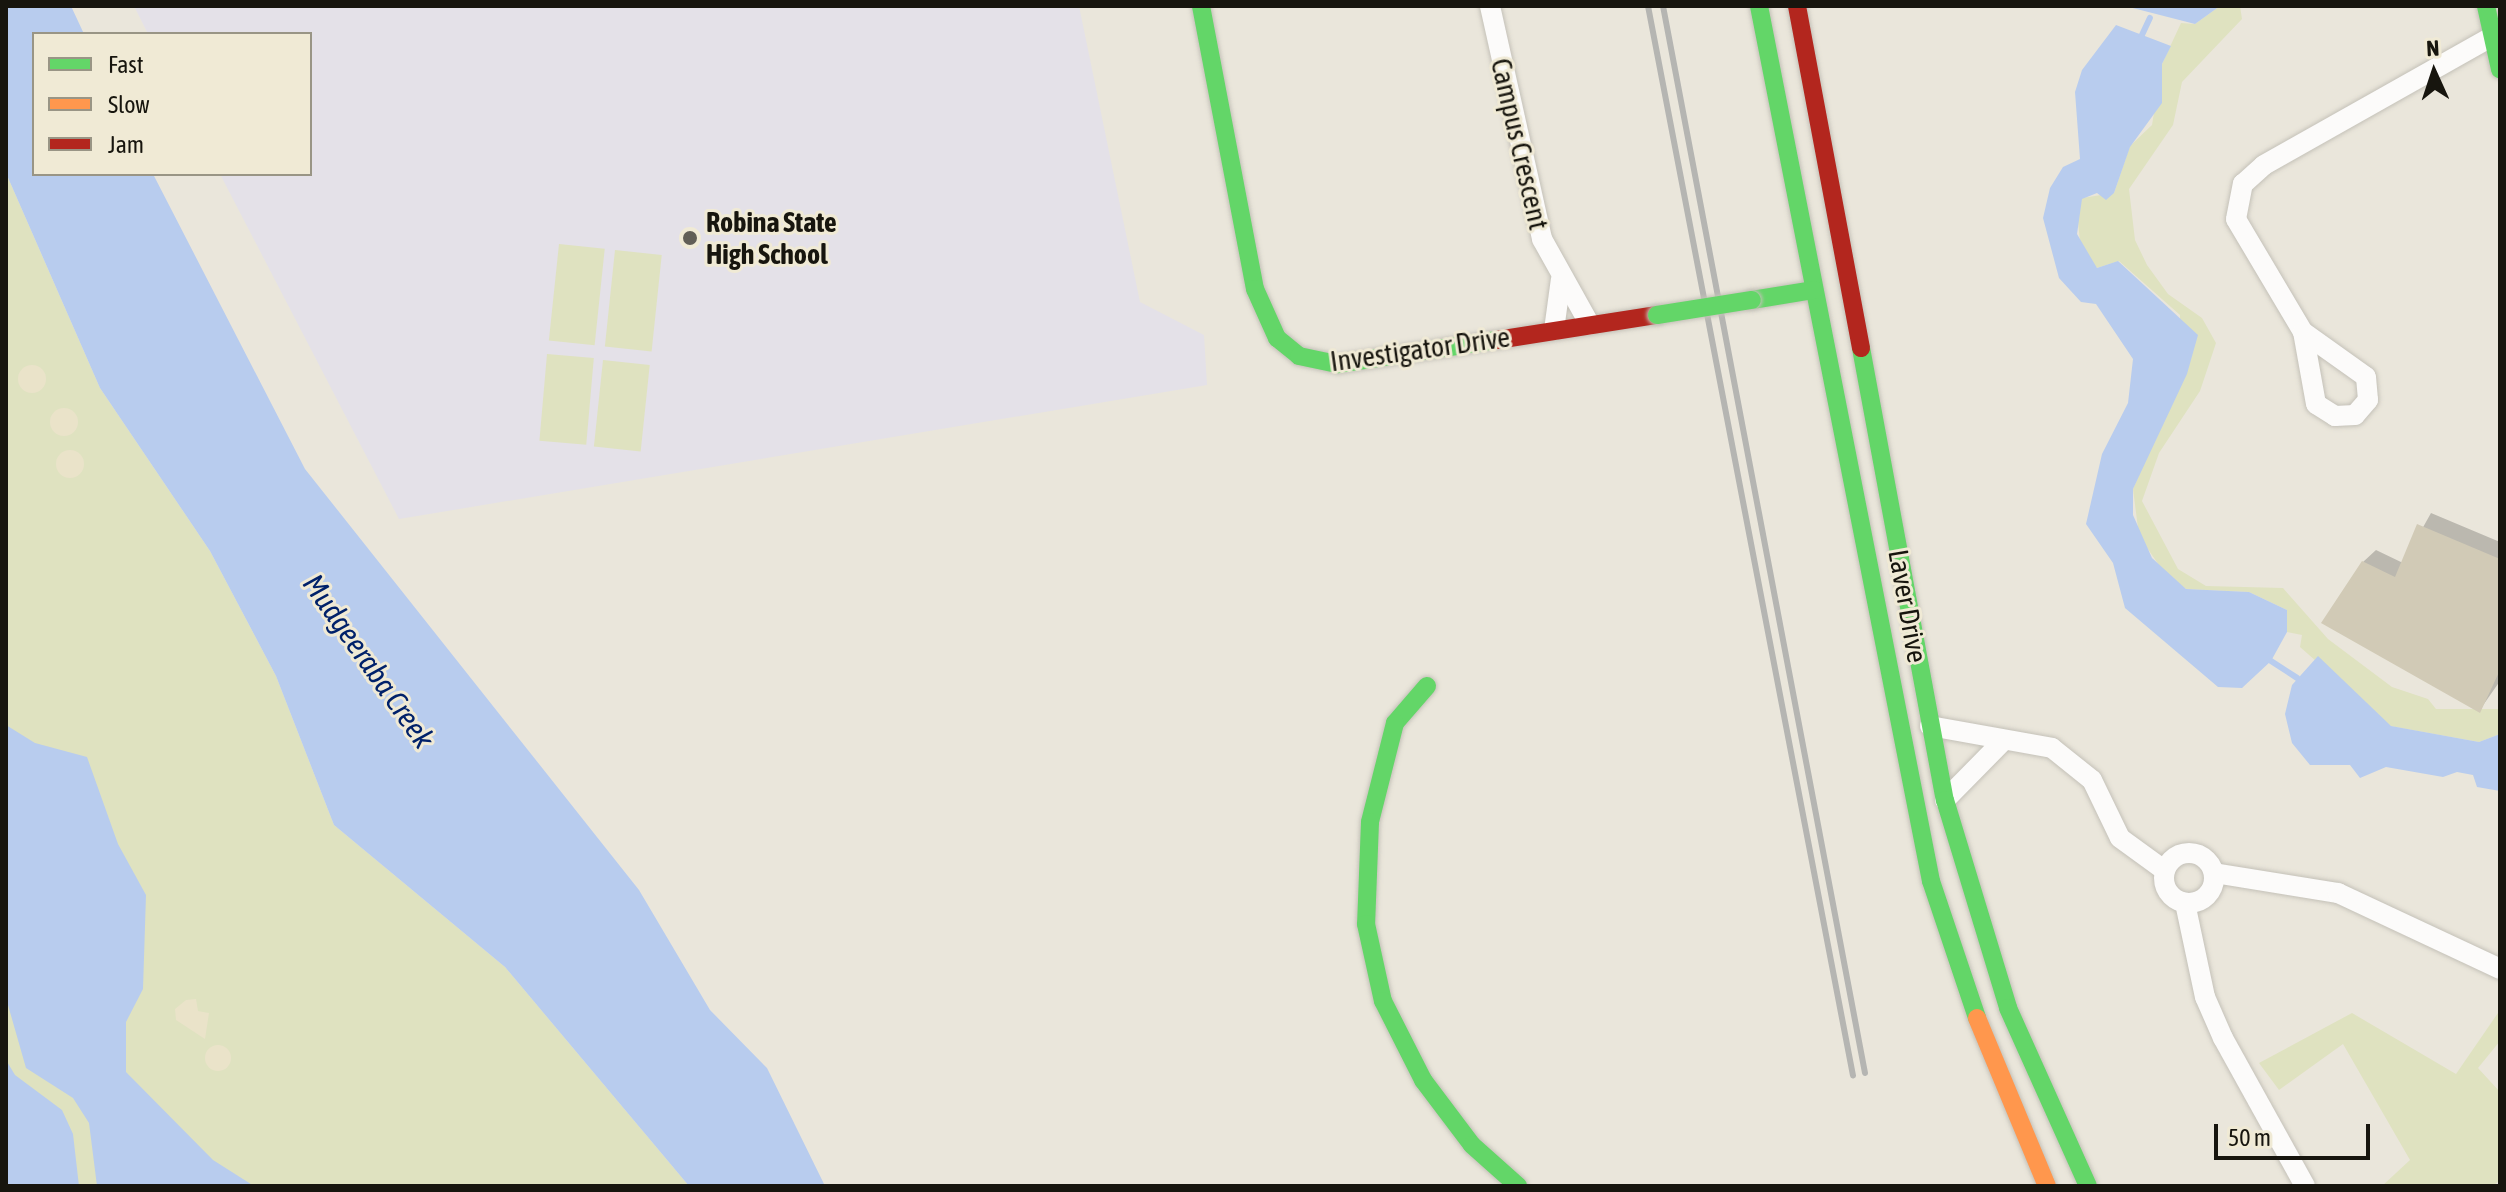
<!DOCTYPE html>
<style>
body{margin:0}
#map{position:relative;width:2506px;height:1192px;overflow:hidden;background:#eae6db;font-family:"Asap Condensed",sans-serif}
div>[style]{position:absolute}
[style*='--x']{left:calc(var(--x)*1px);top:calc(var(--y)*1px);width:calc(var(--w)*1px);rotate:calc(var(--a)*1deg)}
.education>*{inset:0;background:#e4e1e8}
.green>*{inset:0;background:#dfe2c0;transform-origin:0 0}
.sand>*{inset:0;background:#eae3c9}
.round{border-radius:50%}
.water>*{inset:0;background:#b8ccee}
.shadow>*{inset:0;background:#0003}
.stream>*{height:6px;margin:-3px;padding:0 3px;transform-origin:3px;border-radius:3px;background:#b8ccee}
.building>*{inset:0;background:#d1cab6}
.roads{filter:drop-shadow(0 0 2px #c4c1b8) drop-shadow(0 0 2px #c4c1b8)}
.street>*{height:20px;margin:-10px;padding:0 10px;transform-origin:10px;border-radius:10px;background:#fcfbfa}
.street>.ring{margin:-10px;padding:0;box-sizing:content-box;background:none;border:20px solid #fcfbfa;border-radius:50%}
.fast>*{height:18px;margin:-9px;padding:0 9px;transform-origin:9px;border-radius:9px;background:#63d668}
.slow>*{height:18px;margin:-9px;padding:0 9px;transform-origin:9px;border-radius:9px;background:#ff974d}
.jam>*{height:18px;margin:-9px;padding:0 9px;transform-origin:9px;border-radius:9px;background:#b3261e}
.rail>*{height:6px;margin:-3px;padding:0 3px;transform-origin:3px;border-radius:3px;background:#b5b5b2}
.bridges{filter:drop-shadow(0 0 2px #c4c1b8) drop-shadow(0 0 2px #c4c1b8)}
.fast-bridge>*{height:18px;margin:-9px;padding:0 9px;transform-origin:9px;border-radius:9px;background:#63d668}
.dots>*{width:22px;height:22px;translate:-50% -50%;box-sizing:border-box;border:4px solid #f0ead5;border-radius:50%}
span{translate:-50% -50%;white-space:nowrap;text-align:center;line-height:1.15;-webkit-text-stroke:6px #f0ead5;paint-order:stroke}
.street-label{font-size:28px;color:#17150e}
.poi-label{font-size:28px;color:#17150e;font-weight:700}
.left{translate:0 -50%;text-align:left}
.water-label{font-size:30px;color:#00216a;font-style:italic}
.frame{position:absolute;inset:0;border:8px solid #17150e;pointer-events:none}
.legend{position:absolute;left:32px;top:32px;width:280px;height:144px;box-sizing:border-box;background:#f0ead5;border:2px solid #999585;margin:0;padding:10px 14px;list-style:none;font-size:24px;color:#17150e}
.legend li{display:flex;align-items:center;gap:16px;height:40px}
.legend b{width:40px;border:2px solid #999585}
.north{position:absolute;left:2394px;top:32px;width:80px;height:80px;-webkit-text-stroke:6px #f0ead5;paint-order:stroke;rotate:357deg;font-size:22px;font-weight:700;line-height:32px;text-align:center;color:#17150e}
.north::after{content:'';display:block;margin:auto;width:28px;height:36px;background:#17150e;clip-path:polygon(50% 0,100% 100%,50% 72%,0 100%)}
.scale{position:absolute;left:2214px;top:1124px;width:156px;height:36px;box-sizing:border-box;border:4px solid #17150e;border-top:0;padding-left:10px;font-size:24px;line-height:28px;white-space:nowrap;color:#17150e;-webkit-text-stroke:6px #f0ead5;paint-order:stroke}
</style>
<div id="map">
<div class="education">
<i style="clip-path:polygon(134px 6px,1079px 6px,1140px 302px,1204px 335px,1207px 385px,399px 519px,220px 174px,310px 174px,310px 34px,148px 34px)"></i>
</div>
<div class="green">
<i style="clip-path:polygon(2220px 6px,2240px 6px,2242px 19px,2182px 82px,2173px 125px,2129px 189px,2135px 240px,2147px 265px,2168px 294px,2202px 318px,2216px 343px,2200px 391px,2159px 453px,2142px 501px,2178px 569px,2206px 586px,2283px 588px,2328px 639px,2392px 687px,2428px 699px,2436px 709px,2500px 709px,2500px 734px,2479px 742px,2390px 726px,2300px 647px,2302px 635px,2287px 632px,2287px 610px,2249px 592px,2186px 589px,2165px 574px,2139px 536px,2133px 489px,2181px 378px,2180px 315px,2119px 261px,2097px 268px,2081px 250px,2077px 213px,2082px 198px,2114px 193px,2130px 146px,2152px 125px,2162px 64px,2181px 23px,2195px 24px)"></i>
<i style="clip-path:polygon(6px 173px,100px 388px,210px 551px,276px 676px,334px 825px,505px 967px,689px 1186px,6px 1186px)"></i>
<i style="left:559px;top:244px;width:46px;height:97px;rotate:6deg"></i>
<i style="left:615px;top:250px;width:47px;height:97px;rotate:6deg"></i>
<i style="left:547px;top:354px;width:47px;height:87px;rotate:5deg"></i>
<i style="left:603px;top:360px;width:47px;height:87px;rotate:6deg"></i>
<i style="clip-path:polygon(2500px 1010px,2500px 1041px,2478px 1068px,2500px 1092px,2500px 1180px,2493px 1186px,2382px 1186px,2410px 1160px,2343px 1044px,2279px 1090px,2259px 1063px,2352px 1013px,2456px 1074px)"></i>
</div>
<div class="sand">
<i class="round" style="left:18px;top:365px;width:28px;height:28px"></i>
<i class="round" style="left:50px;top:408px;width:28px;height:28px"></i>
<i class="round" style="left:56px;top:450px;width:28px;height:28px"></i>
<i style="clip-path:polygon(186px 1000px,196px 999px,198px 1011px,209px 1013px,205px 1039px,176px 1020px,175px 1009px)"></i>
<i class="round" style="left:205px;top:1045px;width:26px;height:26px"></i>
</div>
<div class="water">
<i style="clip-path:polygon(6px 6px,71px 6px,84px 34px,34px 34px,34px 174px,153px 174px,305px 469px,639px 890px,710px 1010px,767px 1068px,825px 1186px,689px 1186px,505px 967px,334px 825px,276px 676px,210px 551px,100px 388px,6px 173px)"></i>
<i style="clip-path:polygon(2125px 6px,2220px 6px,2195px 24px)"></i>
<i style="clip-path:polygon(2116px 25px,2171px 46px,2162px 64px,2162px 103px,2130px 147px,2114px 193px,2106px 200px,2097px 193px,2082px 199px,2077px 234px,2097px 268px,2118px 261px,2198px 335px,2187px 374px,2133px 489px,2133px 515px,2152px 558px,2186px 589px,2249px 592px,2287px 610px,2287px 632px,2271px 661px,2242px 688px,2218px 687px,2125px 608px,2113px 563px,2086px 524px,2102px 454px,2128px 403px,2133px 359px,2096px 304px,2081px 302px,2059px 278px,2043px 218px,2050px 188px,2063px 167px,2080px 159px,2075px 92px,2082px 70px)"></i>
<i style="clip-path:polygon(2318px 656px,2391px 726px,2479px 742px,2500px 734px,2500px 791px,2477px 787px,2473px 775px,2457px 772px,2443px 777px,2386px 767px,2360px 778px,2350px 765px,2310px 765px,2292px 743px,2285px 714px,2292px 685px)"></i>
<i style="clip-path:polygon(6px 725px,35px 743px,87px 757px,118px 844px,146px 895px,143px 989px,126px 1022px,126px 1072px,213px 1160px,254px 1186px,97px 1186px,89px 1123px,73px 1098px,26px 1068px,6px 998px)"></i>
<i style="clip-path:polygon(6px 1060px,15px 1075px,62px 1110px,73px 1134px,79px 1186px,6px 1186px)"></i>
</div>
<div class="shadow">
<i style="clip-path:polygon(2431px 513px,2500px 542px,2500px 681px,2479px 711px,2363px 562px,2376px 550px,2403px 563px)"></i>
</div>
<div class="stream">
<i style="--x:2141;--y:37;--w:21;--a:-65"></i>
<i style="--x:2271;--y:661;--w:31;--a:33"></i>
</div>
<div class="building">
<i style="clip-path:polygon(2417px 524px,2500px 559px,2500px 670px,2480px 713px,2321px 623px,2362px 561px,2395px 577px)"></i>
</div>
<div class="roads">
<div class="street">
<i style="--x:1490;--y:6;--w:239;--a:77.4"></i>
<i style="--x:1542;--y:239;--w:98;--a:60.8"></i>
<i style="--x:1554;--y:330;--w:51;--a:-82.2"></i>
<i style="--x:2303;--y:332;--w:131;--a:-120.7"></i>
<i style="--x:2236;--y:219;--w:36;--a:-79"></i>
<i style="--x:2243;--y:184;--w:28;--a:-42"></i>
<i style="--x:2264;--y:165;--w:261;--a:-29.4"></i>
<i style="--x:2303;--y:332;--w:77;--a:35.5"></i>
<i style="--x:2366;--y:377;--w:23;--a:85"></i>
<i style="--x:2368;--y:400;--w:20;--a:131"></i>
<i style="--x:2355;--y:415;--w:20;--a:177"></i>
<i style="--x:2335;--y:416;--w:22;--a:-148"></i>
<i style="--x:2316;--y:404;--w:73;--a:-100.2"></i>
<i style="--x:1930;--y:726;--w:124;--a:10.2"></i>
<i style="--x:2052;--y:748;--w:51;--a:38.7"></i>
<i style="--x:2092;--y:780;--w:64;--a:64.2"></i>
<i style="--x:2120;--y:838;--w:54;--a:36"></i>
<i style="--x:1945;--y:800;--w:81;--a:-45.5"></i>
<i class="ring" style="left:2164px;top:853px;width:30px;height:30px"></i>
<i style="--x:2214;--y:873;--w:126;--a:9.2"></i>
<i style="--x:2338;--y:893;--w:179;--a:25.1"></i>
<i style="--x:2185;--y:903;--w:96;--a:78"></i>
<i style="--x:2205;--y:997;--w:45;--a:66.3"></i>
<i style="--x:2223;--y:1038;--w:169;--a:61"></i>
</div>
<div class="fast">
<i style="--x:1201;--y:6;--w:288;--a:79.2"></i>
<i style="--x:1255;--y:289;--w:54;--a:65.8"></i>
<i style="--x:1277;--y:338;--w:28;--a:39"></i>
<i style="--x:1299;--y:356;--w:40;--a:12"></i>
<i style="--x:1338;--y:364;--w:161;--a:-8.6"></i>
<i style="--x:1759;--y:6;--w:892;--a:78.88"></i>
<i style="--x:1931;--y:881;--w:145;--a:71.4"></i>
<i style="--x:2486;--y:6;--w:65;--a:77.5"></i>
<i style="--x:1752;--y:300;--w:63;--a:-9.2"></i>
<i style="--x:1861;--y:348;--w:460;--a:79.5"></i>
<i style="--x:1945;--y:800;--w:217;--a:73.1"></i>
<i style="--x:2008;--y:1008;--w:195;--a:65.8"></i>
<i style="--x:1427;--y:686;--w:49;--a:130.9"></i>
<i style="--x:1395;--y:723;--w:102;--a:104.2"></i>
<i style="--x:1370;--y:822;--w:102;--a:92.2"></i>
<i style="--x:1366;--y:924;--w:79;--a:77.6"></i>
<i style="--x:1383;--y:1001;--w:89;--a:63.1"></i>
<i style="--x:1423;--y:1080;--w:81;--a:53"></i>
<i style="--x:1472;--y:1145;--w:62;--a:41.7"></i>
</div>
<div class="slow">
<i style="--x:1977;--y:1018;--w:182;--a:67.4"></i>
</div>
<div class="jam">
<i style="--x:1797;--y:6;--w:348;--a:79.4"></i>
<i style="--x:1497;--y:340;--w:162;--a:-8.9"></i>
</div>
</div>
<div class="rail">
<i style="--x:1648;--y:6;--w:1089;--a:79.15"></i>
<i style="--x:1663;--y:6;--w:1086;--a:79.28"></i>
</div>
<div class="bridges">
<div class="fast-bridge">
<i style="--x:1657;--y:315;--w:96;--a:-9"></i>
</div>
</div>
<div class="dots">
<i style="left:690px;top:238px;background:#615e56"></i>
</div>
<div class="street-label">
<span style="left:1520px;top:144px;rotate:77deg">Campus Crescent</span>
<span style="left:1420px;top:349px;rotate:-8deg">Investigator Drive</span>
<span style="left:1908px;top:606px;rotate:80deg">Laver Drive</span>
</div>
<div class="poi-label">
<span class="left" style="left:706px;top:238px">Robina State<br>High School</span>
</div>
<div class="water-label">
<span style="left:369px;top:661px;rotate:55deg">Mudgeeraba Creek</span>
</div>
<div class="frame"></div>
<ul class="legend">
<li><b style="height:10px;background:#63d668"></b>Fast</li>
<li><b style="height:10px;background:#ff974d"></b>Slow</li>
<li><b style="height:10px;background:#b3261e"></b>Jam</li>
</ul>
<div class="north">N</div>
<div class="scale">50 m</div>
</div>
